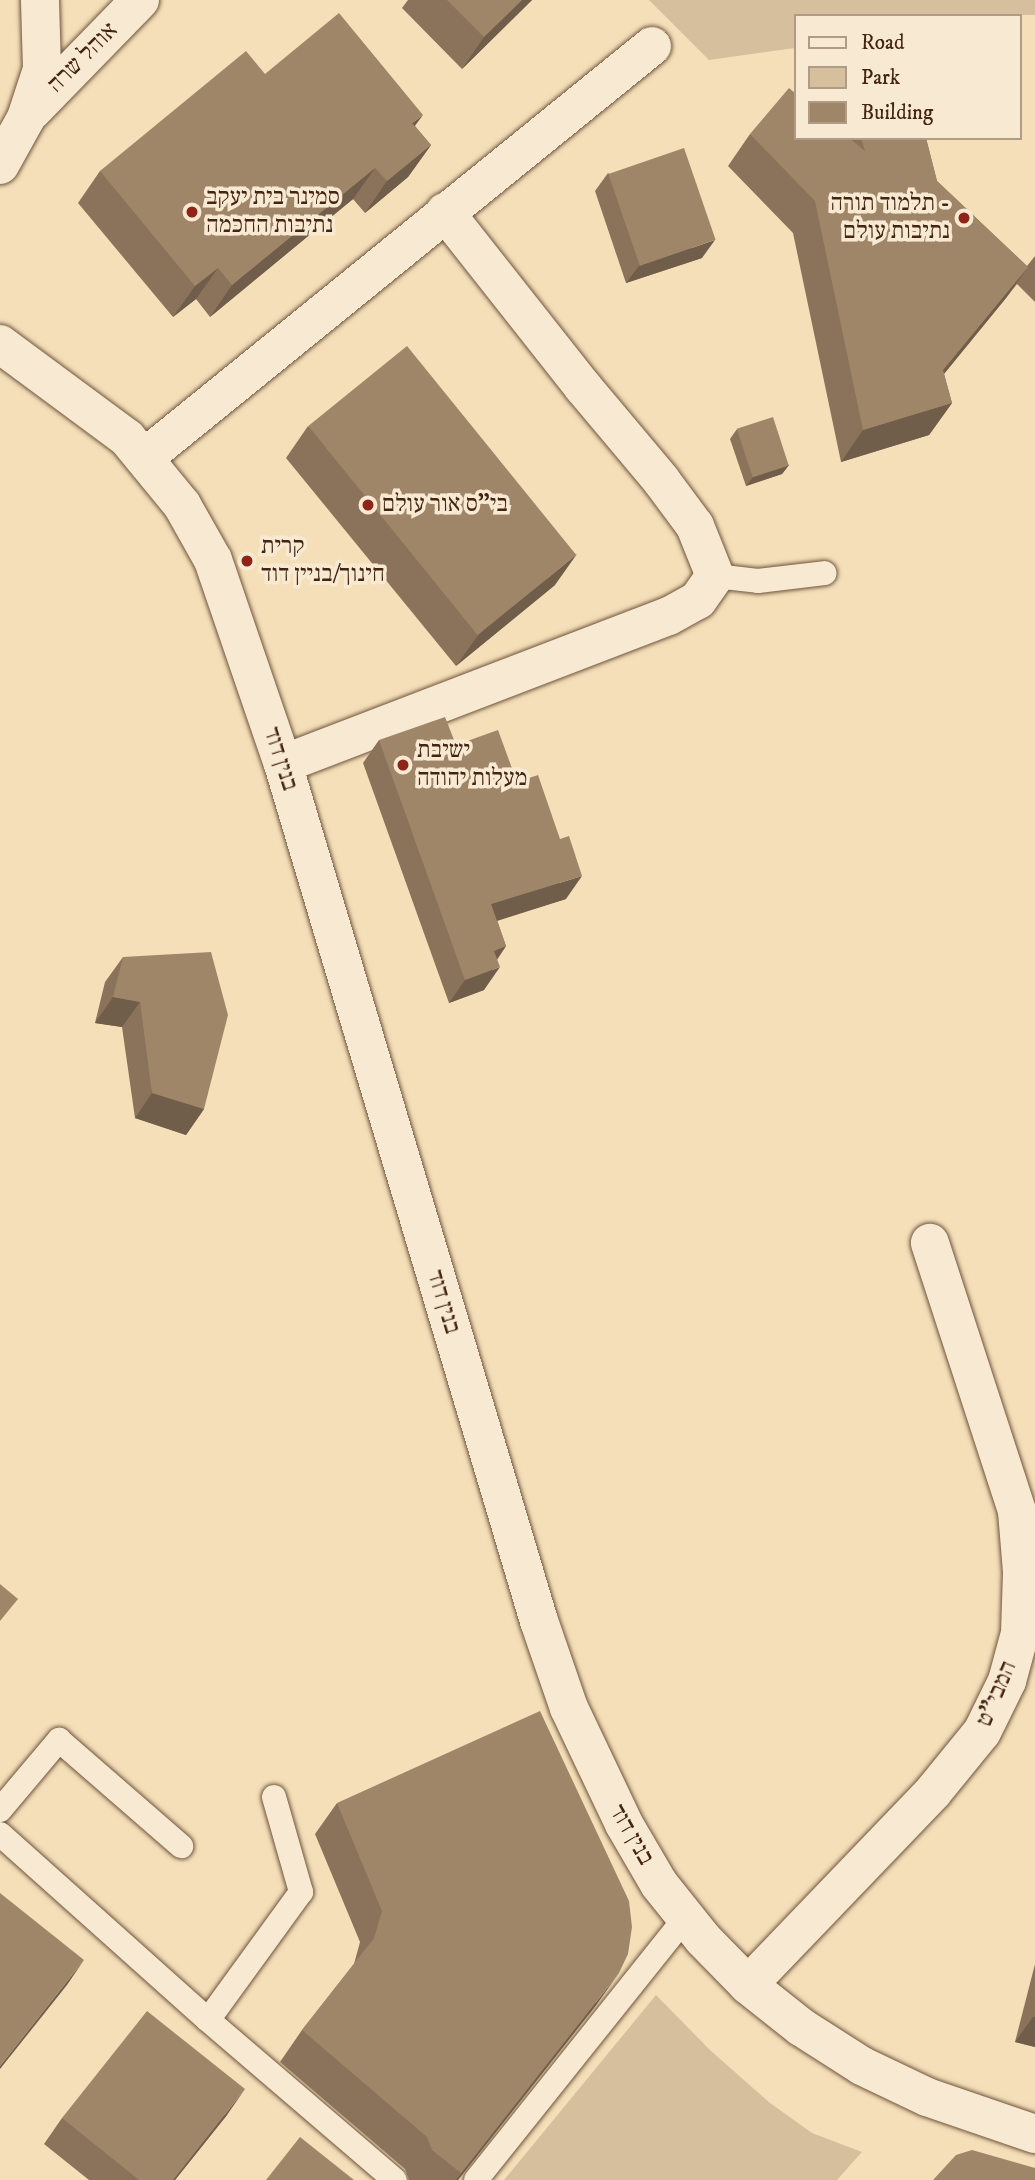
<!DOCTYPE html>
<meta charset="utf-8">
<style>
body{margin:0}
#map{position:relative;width:1035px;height:2180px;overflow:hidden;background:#f4dfb9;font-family:"IM FELL DW Pica","Frank Ruhl Libre",serif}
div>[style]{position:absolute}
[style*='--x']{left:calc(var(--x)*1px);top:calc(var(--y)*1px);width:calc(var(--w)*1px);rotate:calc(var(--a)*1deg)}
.green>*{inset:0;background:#d6bf9d}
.roads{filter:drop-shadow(0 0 2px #70543c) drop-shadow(0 0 2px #70543c)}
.lane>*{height:24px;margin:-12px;padding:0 12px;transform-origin:12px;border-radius:12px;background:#f8ead2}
.street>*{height:38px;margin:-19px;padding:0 19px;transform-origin:19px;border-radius:19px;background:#f8ead2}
.wall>*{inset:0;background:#8a735a}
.shaded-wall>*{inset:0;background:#705e4a}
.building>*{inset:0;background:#a08669;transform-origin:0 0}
.dots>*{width:19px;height:19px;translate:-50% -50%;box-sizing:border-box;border:4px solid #f8ead2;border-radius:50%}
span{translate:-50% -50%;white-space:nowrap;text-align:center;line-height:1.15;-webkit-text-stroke:7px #f8ead2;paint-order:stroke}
.street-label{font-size:24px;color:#442513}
.poi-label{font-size:24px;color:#442513}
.left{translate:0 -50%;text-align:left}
.right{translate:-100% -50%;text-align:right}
.legend{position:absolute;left:794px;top:14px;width:228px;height:126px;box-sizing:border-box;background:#f8ead2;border:2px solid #b09b86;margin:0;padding:9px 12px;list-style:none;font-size:21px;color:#442513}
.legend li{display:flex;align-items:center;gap:14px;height:35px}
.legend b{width:35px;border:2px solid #b09b86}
</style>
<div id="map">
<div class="green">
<i style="clip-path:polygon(649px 0,1035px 0,1035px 15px,795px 16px,795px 48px,709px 60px)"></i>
<i style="clip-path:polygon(656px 1995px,710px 2050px,770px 2103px,812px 2133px,862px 2152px,837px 2180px,504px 2180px)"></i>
</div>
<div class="roads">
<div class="lane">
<i style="--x:715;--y:576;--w:43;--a:6.6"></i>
<i style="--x:758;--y:581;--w:67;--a:-6.8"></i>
<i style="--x:274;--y:1797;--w:99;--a:74.1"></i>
<i style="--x:301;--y:1892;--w:158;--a:126"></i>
<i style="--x:208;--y:2020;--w:246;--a:40.6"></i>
<i style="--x:0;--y:1810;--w:92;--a:-49.9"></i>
<i style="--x:59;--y:1740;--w:162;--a:41"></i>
<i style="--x:0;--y:1834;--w:279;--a:41.8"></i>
<i style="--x:476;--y:2180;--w:337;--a:-51.4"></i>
</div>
<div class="street">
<i style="--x:32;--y:111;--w:155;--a:-45.8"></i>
<i style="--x:0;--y:165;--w:54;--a:-61"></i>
<i style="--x:26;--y:118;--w:52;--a:-71.9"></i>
<i style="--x:42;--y:69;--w:69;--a:-91.7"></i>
<i style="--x:0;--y:344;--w:158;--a:36.5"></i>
<i style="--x:127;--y:438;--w:87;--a:50.6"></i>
<i style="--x:182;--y:505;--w:63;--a:60.6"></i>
<i style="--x:213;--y:560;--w:216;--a:71.1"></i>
<i style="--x:283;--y:764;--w:894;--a:73.37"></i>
<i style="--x:539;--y:1621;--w:92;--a:71"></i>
<i style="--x:569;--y:1708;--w:128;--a:64.6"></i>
<i style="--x:624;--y:1824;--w:69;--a:59.7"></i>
<i style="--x:659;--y:1884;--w:70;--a:51.3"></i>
<i style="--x:703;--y:1939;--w:64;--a:45.6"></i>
<i style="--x:748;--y:1985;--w:68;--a:38.4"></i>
<i style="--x:801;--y:2027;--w:72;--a:32.6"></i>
<i style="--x:862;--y:2066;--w:72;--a:25.5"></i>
<i style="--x:927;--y:2097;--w:114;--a:18.9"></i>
<i style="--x:144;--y:458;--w:654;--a:-39.04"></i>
<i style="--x:283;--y:764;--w:413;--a:-21"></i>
<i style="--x:669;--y:616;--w:33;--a:-29"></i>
<i style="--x:698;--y:600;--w:29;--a:-55"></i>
<i style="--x:715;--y:576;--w:54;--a:-111.8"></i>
<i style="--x:695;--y:526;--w:57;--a:-126.5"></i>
<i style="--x:661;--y:480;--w:121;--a:-130"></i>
<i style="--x:583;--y:387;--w:223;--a:-128.3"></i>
<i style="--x:748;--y:1985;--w:267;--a:-46.2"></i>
<i style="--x:933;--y:1792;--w:77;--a:-50.8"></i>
<i style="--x:982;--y:1732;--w:57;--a:-63.9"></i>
<i style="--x:1007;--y:1681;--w:50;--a:-74.8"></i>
<i style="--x:1020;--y:1633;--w:61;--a:-88.1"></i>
<i style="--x:1022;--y:1572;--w:61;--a:-94.7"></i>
<i style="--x:1017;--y:1511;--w:282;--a:-108"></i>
</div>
</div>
<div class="wall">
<i style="clip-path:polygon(408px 0,532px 0,462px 69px,402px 8px)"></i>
<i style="clip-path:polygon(265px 74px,415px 126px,431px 145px,408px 177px,365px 213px,353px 199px,210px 317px,196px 299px,173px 317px,78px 203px,100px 171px)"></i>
<i style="clip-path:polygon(750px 134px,795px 138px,926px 138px,937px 181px,1027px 266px,1035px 256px,1035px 302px,1017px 284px,1006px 298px,944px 374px,952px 403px,929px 435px,841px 462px,793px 233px,728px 166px)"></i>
<i style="clip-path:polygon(608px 173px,702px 258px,626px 283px,595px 191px)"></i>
<i style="clip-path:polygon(308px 426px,555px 585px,456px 666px,286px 458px)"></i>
<i style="clip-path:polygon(737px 429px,789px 465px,782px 474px,746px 486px,730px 439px)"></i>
<i style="clip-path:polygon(379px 740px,456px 745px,517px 782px,566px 899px,497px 920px,506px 946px,497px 960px,484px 990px,449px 1003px,363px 763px)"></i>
<i style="clip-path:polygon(123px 957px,204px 1109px,186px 1135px,135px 1118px,122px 1027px,95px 1023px,105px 982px)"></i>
<i style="clip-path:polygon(337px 1803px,597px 2004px,458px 2180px,409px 2180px,405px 2169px,280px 2062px,302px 2030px,354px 1964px,360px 1942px,315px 1834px)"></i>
<i style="clip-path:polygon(1035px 1964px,1035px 2047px,1015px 2042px)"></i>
<i style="clip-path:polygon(227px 2115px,175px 2180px,89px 2180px,44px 2144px,62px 2118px)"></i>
</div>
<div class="shaded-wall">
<i style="clip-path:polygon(522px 0,532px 0,462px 69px,484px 37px)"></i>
<i style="clip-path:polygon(423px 115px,400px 146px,412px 123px)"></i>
<i style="clip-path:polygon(431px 145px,408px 177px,365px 213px,387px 181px)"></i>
<i style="clip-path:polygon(375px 168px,353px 199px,210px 317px,232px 285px)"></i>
<i style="clip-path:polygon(715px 240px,702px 258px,626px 283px,639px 266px)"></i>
<i style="clip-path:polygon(1028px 267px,1006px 298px,921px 402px,943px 370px)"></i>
<i style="clip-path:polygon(218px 268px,196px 299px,173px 317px,195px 286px)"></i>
<i style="clip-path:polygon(952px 403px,929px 435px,841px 462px,863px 430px)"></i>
<i style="clip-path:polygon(789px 465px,782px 474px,746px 486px,753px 477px)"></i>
<i style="clip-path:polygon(577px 554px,555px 585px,456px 666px,479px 634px)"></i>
<i style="clip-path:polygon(582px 876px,566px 899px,475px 928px,491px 904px)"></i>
<i style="clip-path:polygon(506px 946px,490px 969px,494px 951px)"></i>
<i style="clip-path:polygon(500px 967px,484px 990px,449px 1003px,465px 980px)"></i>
<i style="clip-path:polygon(113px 997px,140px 1002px,122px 1027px,95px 1023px)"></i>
<i style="clip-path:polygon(152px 1093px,204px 1109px,186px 1135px,135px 1118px)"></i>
<i style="clip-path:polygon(84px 1960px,67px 1985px,0 2069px,0 2066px)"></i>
<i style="clip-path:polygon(619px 1973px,597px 2004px,458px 2180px,456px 2180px)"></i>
<i style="clip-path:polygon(1033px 2017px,1035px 2017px,1035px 2047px,1015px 2042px)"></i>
<i style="clip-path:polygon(245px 2089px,227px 2115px,175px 2180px,173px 2180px)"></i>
</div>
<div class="building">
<i style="clip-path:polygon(447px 0,522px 0,484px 37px)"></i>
<i style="clip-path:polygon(339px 13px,423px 115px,412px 123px,431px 145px,387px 181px,375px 168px,232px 285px,218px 268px,195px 286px,100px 171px,246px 51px,265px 74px)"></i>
<i style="clip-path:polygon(789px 88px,795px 93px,795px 138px,849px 138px,865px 151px,861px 138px,926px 138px,937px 181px,1028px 267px,943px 370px,952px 403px,863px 430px,815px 201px,750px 134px)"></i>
<i style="left:684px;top:148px;width:97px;height:80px;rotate:71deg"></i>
<i style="left:407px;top:346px;width:269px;height:127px;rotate:51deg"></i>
<i style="left:773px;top:417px;width:51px;height:38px;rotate:72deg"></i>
<i style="clip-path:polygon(445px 717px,456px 745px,498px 730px,517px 782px,538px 775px,560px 839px,569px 836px,582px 876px,491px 904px,506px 946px,494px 951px,500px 967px,465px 980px,379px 740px)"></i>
<i style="clip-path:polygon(211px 952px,228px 1015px,204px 1109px,152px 1093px,140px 1002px,113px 997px,123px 957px)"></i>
<i style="clip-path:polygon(0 1584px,18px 1599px,0 1621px)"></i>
<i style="clip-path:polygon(540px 1711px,629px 1901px,632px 1927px,628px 1954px,619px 1973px,461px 2173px,432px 2150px,427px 2137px,302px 2030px,374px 1938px,382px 1911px,337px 1803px)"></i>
<i style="clip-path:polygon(0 1893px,84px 1960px,0 2066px)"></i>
<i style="clip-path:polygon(147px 2011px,245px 2089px,173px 2180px,139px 2180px,62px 2118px)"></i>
<i style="clip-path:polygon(300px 2137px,354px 2180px,266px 2180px)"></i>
<i style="clip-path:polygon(972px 2150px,1035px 2168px,1035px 2180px,933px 2180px,956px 2155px)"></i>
</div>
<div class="dots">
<i style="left:192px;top:212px;background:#8f2418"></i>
<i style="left:964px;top:218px;background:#8f2418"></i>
<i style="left:368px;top:505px;background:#8f2418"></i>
<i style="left:247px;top:561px;background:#8f2418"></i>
<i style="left:403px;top:765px;background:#8f2418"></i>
</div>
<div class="street-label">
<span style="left:83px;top:58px;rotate:-45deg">אוהל שרה</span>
<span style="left:280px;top:759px;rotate:72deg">בנין דוד</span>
<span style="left:443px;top:1302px;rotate:73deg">בנין דוד</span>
<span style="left:997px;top:1694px;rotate:-67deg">המבי"ט</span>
<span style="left:631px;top:1835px;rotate:60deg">בנין דוד</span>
</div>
<div class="poi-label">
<span class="left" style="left:206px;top:212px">סמינר בית יעקב<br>נתיבות החכמה</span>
<span class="right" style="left:950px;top:218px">תלמוד תורה -<br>נתיבות עולם</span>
<span class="left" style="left:382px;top:505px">בי"ס אור עולם</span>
<span class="left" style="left:261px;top:561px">קרית<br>חינוך/בניין דוד</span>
<span class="left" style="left:417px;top:765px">ישיבת<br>מעלות יהודה</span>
</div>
<ul class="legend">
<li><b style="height:9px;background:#f8ead2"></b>Road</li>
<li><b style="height:19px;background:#d6bf9d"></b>Park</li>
<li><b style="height:19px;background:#a08669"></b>Building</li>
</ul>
</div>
